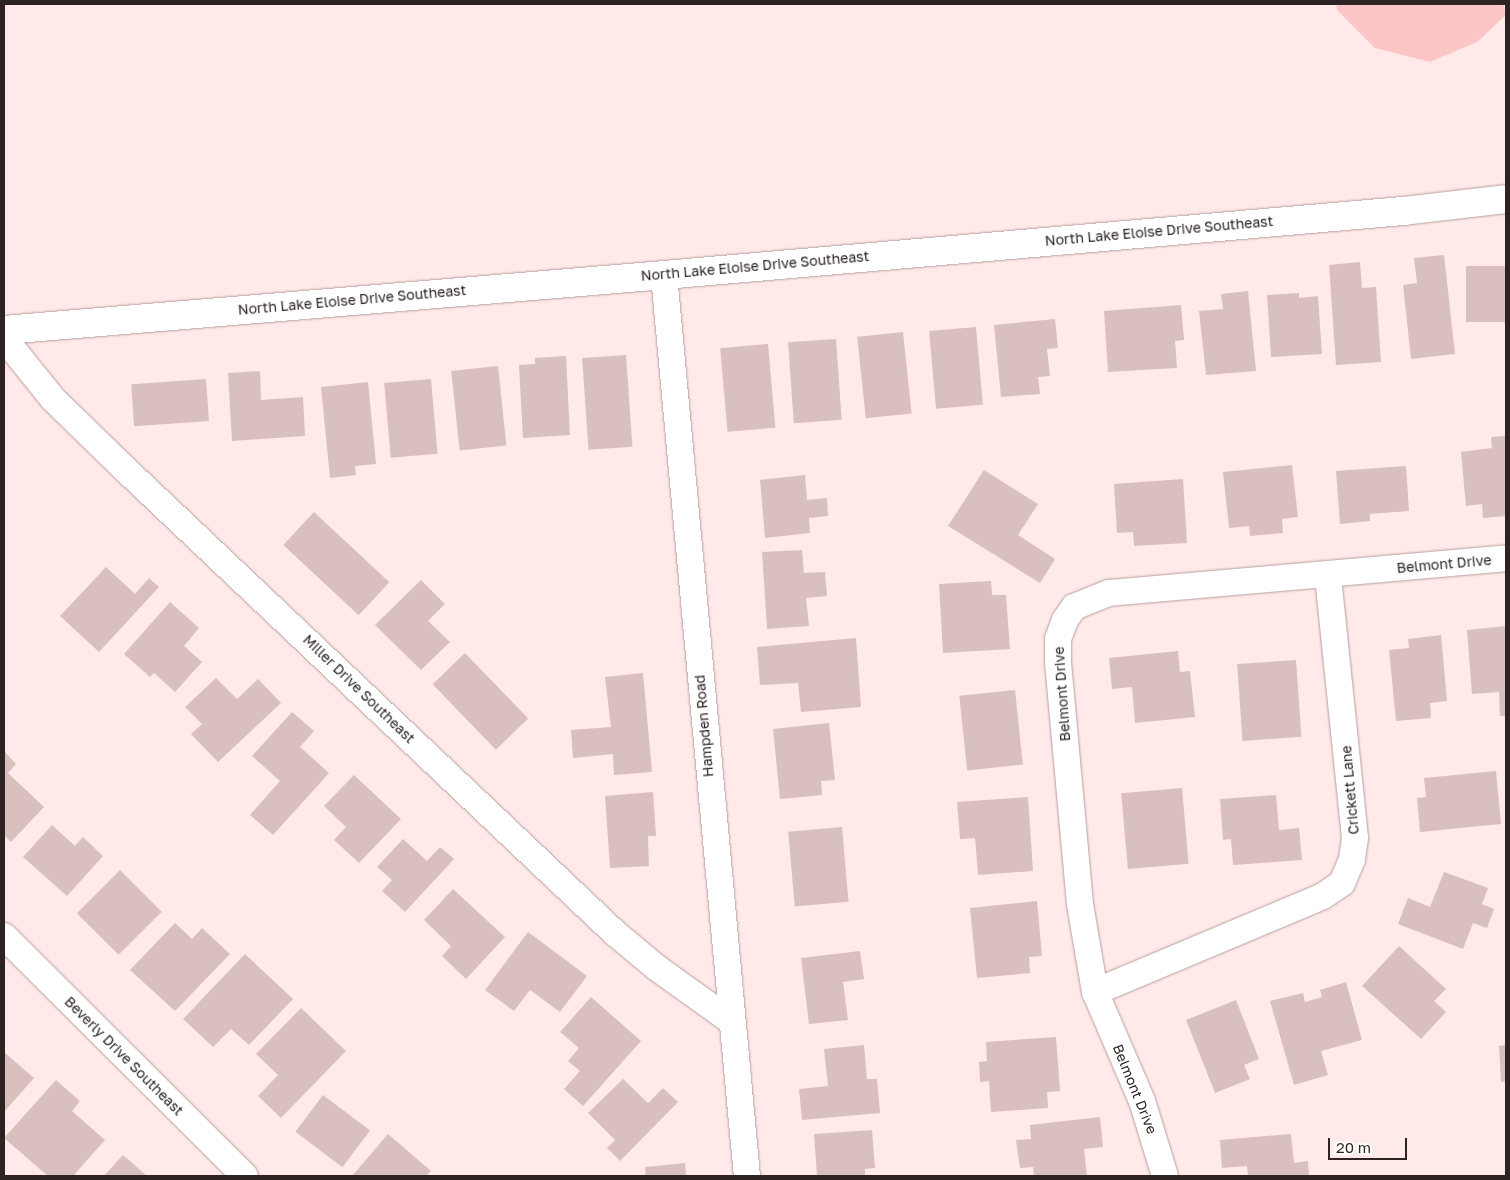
<!DOCTYPE html>
<style>
body{margin:0}
#map{position:relative;width:1510px;height:1180px;overflow:hidden;background:#ffe9e9;font-family:"Golos Text",sans-serif}
div>[style]{position:absolute}
[style*='--x']{left:calc(var(--x)*1px);top:calc(var(--y)*1px);width:calc(var(--w)*1px);rotate:calc(var(--a)*1deg)}
.green>*{inset:0;background:#fbc6c6}
.building>*{inset:0;background:#d9c0bf;transform-origin:0 0}
.roads{filter:drop-shadow(0 0 1px #b79e9e) drop-shadow(0 0 1px #b79e9e)}
.minor>*{height:26px;margin:-13px;padding:0 13px;transform-origin:13px;border-radius:13px;background:#fff}
.tertiary>*{height:28px;margin:-14px;padding:0 14px;transform-origin:14px;border-radius:14px;background:#fff}
span{translate:-50% -50%;white-space:nowrap;text-align:center;line-height:1.15;-webkit-text-stroke:5px #fff;paint-order:stroke}
.street-label{font-size:14px;color:#2d2323}
.frame{position:absolute;inset:0;border:5px solid #2d2323;pointer-events:none}
.scale{position:absolute;left:1328px;top:1138px;width:79px;height:22px;box-sizing:border-box;border:2px solid #2d2323;border-top:0;padding-left:6px;font-size:15px;line-height:18px;white-space:nowrap;color:#2d2323;-webkit-text-stroke:4px #fff;paint-order:stroke}
</style>
<div id="map">
<div class="green">
<i style="clip-path:polygon(1336px 4px,1503px 4px,1506px 15px,1477px 42px,1430px 62px,1375px 48px,1337px 10px)"></i>
</div>
<div class="building">
<i style="clip-path:polygon(1444px 255px,1455px 354px,1411px 359px,1403px 285px,1417px 283px,1414px 258px)"></i>
<i style="clip-path:polygon(1360px 262px,1362px 288px,1376px 287px,1381px 362px,1336px 365px,1329px 265px)"></i>
<i style="left:1506px;top:266px;width:56px;height:40px;rotate:90deg"></i>
<i style="clip-path:polygon(1248px 291px,1256px 371px,1206px 375px,1199px 311px,1223px 309px,1221px 294px)"></i>
<i style="clip-path:polygon(1299px 293px,1299px 298px,1318px 296px,1322px 354px,1271px 357px,1267px 295px)"></i>
<i style="clip-path:polygon(1181px 305px,1184px 340px,1175px 341px,1177px 368px,1108px 372px,1104px 311px)"></i>
<i style="clip-path:polygon(1055px 319px,1058px 348px,1047px 349px,1050px 376px,1038px 377px,1040px 394px,1001px 397px,994px 325px)"></i>
<i style="left:976px;top:327px;width:78px;height:47px;rotate:85deg"></i>
<i style="left:903px;top:332px;width:82px;height:46px;rotate:84deg"></i>
<i style="left:836px;top:339px;width:81px;height:48px;rotate:86deg"></i>
<i style="left:768px;top:344px;width:84px;height:48px;rotate:85deg"></i>
<i style="left:626px;top:355px;width:92px;height:44px;rotate:86deg"></i>
<i style="clip-path:polygon(566px 356px,570px 435px,523px 438px,519px 365px,535px 364px,535px 358px)"></i>
<i style="left:498px;top:366px;width:80px;height:47px;rotate:84deg"></i>
<i style="clip-path:polygon(260px 371px,261px 400px,303px 397px,305px 436px,232px 441px,228px 373px)"></i>
<i style="left:206px;top:379px;width:42px;height:75px;rotate:86deg"></i>
<i style="left:431px;top:379px;width:75px;height:47px;rotate:85deg"></i>
<i style="clip-path:polygon(368px 382px,376px 464px,355px 466px,356px 475px,330px 478px,321px 387px)"></i>
<i style="clip-path:polygon(1506px 436px,1506px 516px,1483px 518px,1482px 504px,1466px 506px,1461px 452px,1492px 448px,1491px 437px)"></i>
<i style="clip-path:polygon(1292px 465px,1298px 517px,1282px 519px,1283px 533px,1250px 536px,1249px 526px,1229px 528px,1223px 472px)"></i>
<i style="clip-path:polygon(1406px 466px,1409px 511px,1370px 514px,1370px 521px,1340px 524px,1336px 471px)"></i>
<i style="clip-path:polygon(984px 470px,1038px 504px,1018px 535px,1055px 559px,1040px 583px,948px 526px)"></i>
<i style="clip-path:polygon(805px 475px,807px 500px,827px 498px,828px 516px,809px 518px,810px 533px,765px 538px,760px 480px)"></i>
<i style="clip-path:polygon(1183px 479px,1187px 543px,1134px 546px,1133px 532px,1117px 533px,1114px 484px)"></i>
<i style="left:314px;top:512px;width:103px;height:45px;rotate:43deg"></i>
<i style="clip-path:polygon(802px 550px,804px 573px,825px 572px,827px 596px,806px 598px,809px 626px,767px 629px,762px 552px)"></i>
<i style="clip-path:polygon(106px 567px,135px 594px,149px 578px,159px 587px,99px 652px,60px 616px)"></i>
<i style="clip-path:polygon(421px 580px,445px 604px,428px 621px,450px 642px,421px 670px,375px 625px)"></i>
<i style="clip-path:polygon(991px 581px,992px 595px,1006px 595px,1010px 649px,943px 653px,939px 584px)"></i>
<i style="clip-path:polygon(170px 602px,199px 628px,184px 646px,202px 662px,175px 692px,154px 673px,150px 677px,124px 654px)"></i>
<i style="clip-path:polygon(1506px 626px,1506px 716px,1500px 716px,1499px 692px,1472px 694px,1467px 630px)"></i>
<i style="clip-path:polygon(1441px 635px,1447px 701px,1430px 703px,1431px 718px,1396px 721px,1389px 650px,1409px 648px,1408px 639px)"></i>
<i style="clip-path:polygon(856px 638px,861px 707px,801px 712px,798px 683px,760px 685px,757px 647px)"></i>
<i style="clip-path:polygon(1178px 651px,1180px 672px,1190px 671px,1195px 717px,1135px 723px,1132px 687px,1112px 689px,1109px 658px)"></i>
<i style="left:465px;top:653px;width:91px;height:45px;rotate:46deg"></i>
<i style="left:1296px;top:660px;width:77px;height:59px;rotate:86deg"></i>
<i style="clip-path:polygon(643px 673px,652px 772px,614px 775px,613px 754px,573px 758px,571px 730px,611px 727px,605px 677px)"></i>
<i style="clip-path:polygon(216px 678px,237px 699px,258px 679px,281px 703px,218px 762px,191px 734px,202px 724px,185px 707px)"></i>
<i style="left:1015px;top:690px;width:75px;height:56px;rotate:84deg"></i>
<i style="clip-path:polygon(292px 712px,314px 731px,300px 747px,329px 773px,273px 835px,250px 815px,280px 781px,252px 756px)"></i>
<i style="clip-path:polygon(829px 723px,835px 780px,821px 781px,822px 795px,780px 799px,773px 729px)"></i>
<i style="clip-path:polygon(4px 751px,16px 764px,8px 773px,44px 807px,11px 842px,4px 835px)"></i>
<i style="clip-path:polygon(1496px 771px,1501px 824px,1420px 832px,1417px 798px,1426px 797px,1424px 778px)"></i>
<i style="clip-path:polygon(354px 775px,401px 819px,359px 863px,334px 840px,346px 827px,324px 806px)"></i>
<i style="left:1182px;top:788px;width:76px;height:61px;rotate:85deg"></i>
<i style="clip-path:polygon(653px 792px,656px 836px,648px 836px,649px 866px,610px 868px,605px 796px)"></i>
<i style="clip-path:polygon(1276px 795px,1279px 830px,1299px 828px,1302px 860px,1233px 865px,1231px 839px,1223px 840px,1220px 799px)"></i>
<i style="clip-path:polygon(1028px 797px,1033px 871px,978px 875px,975px 838px,960px 839px,957px 802px)"></i>
<i style="clip-path:polygon(52px 825px,75px 846px,83px 837px,103px 856px,67px 896px,23px 857px)"></i>
<i style="left:842px;top:827px;width:75px;height:54px;rotate:85deg"></i>
<i style="clip-path:polygon(403px 839px,427px 861px,440px 847px,454px 859px,405px 912px,382px 891px,392px 880px,377px 867px)"></i>
<i style="left:120px;top:870px;width:59px;height:61px;rotate:45deg"></i>
<i style="clip-path:polygon(1444px 872px,1488px 888px,1482px 904px,1494px 909px,1487px 928px,1473px 923px,1463px 949px,1398px 924px,1408px 898px,1430px 907px)"></i>
<i style="clip-path:polygon(453px 889px,505px 937px,466px 979px,442px 956px,451px 946px,424px 920px)"></i>
<i style="clip-path:polygon(1037px 901px,1042px 956px,1029px 957px,1030px 973px,977px 978px,970px 908px)"></i>
<i style="clip-path:polygon(175px 923px,192px 939px,202px 928px,230px 954px,175px 1011px,130px 970px)"></i>
<i style="clip-path:polygon(528px 932px,587px 976px,560px 1012px,530px 990px,514px 1011px,485px 990px)"></i>
<i style="clip-path:polygon(1399px 946px,1446px 989px,1434px 1001px,1446px 1012px,1421px 1039px,1362px 986px)"></i>
<i style="clip-path:polygon(860px 951px,864px 979px,843px 982px,848px 1020px,809px 1024px,801px 958px)"></i>
<i style="clip-path:polygon(245px 954px,293px 999px,249px 1045px,231px 1029px,213px 1047px,183px 1019px)"></i>
<i style="clip-path:polygon(1346px 982px,1362px 1040px,1321px 1051px,1328px 1075px,1294px 1085px,1270px 1001px,1303px 993px,1305px 1002px,1322px 997px,1320px 990px)"></i>
<i style="clip-path:polygon(591px 997px,641px 1041px,583px 1106px,564px 1089px,580px 1071px,568px 1061px,579px 1048px,560px 1032px)"></i>
<i style="clip-path:polygon(1236px 1000px,1259px 1059px,1244px 1065px,1250px 1079px,1215px 1093px,1186px 1020px)"></i>
<i style="clip-path:polygon(301px 1008px,346px 1051px,281px 1118px,258px 1096px,278px 1075px,256px 1054px)"></i>
<i style="clip-path:polygon(1056px 1037px,1060px 1091px,1047px 1092px,1048px 1108px,991px 1112px,989px 1081px,980px 1082px,979px 1062px,987px 1061px,986px 1042px)"></i>
<i style="clip-path:polygon(864px 1045px,867px 1079px,877px 1079px,880px 1113px,802px 1120px,799px 1089px,828px 1086px,824px 1049px)"></i>
<i style="clip-path:polygon(1506px 1045px,1506px 1081px,1501px 1082px,1499px 1046px)"></i>
<i style="clip-path:polygon(4px 1052px,34px 1078px,4px 1112px)"></i>
<i style="clip-path:polygon(623px 1079px,648px 1103px,663px 1088px,678px 1102px,620px 1161px,607px 1148px,615px 1140px,588px 1113px)"></i>
<i style="clip-path:polygon(56px 1080px,80px 1101px,72px 1111px,105px 1140px,73px 1176px,48px 1176px,4px 1138px)"></i>
<i style="left:323px;top:1095px;width:59px;height:46px;rotate:37deg"></i>
<i style="clip-path:polygon(1100px 1117px,1103px 1147px,1084px 1149px,1087px 1176px,1034px 1176px,1033px 1167px,1020px 1168px,1016px 1140px,1031px 1139px,1030px 1125px)"></i>
<i style="clip-path:polygon(872px 1130px,875px 1168px,865px 1169px,865px 1176px,817px 1176px,814px 1134px)"></i>
<i style="clip-path:polygon(388px 1134px,431px 1171px,426px 1176px,352px 1176px)"></i>
<i style="clip-path:polygon(1291px 1134px,1294px 1163px,1308px 1161px,1309px 1176px,1248px 1176px,1247px 1166px,1222px 1168px,1220px 1140px)"></i>
<i style="clip-path:polygon(123px 1155px,147px 1176px,104px 1176px)"></i>
<i style="clip-path:polygon(685px 1163px,686px 1176px,646px 1176px,645px 1167px)"></i>
</div>
<div class="roads">
<div class="minor">
<i style="--x:664;--y:275;--w:905;--a:84.74"></i>
<i style="--x:4;--y:338;--w:78;--a:51.2"></i>
<i style="--x:53;--y:399;--w:102;--a:44.2"></i>
<i style="--x:126;--y:470;--w:673;--a:43.44"></i>
<i style="--x:615;--y:933;--w:55;--a:39.8"></i>
<i style="--x:657;--y:968;--w:91;--a:35.6"></i>
<i style="--x:4;--y:936;--w:340;--a:44.9"></i>
<i style="--x:1095;--y:992;--w:247;--a:-22.8"></i>
<i style="--x:1323;--y:896;--w:23;--a:-34"></i>
<i style="--x:1342;--y:883;--w:26;--a:-67"></i>
<i style="--x:1352;--y:859;--w:21;--a:-82"></i>
<i style="--x:1355;--y:838;--w:264;--a:-95.9"></i>
<i style="--x:1165;--y:1176;--w:78;--a:-107"></i>
<i style="--x:1142;--y:1101;--w:119;--a:-113.3"></i>
<i style="--x:1095;--y:992;--w:89;--a:-99.7"></i>
<i style="--x:1080;--y:904;--w:243;--a:-95.2"></i>
<i style="--x:1058;--y:662;--w:23;--a:-90"></i>
<i style="--x:1058;--y:639;--w:20;--a:-70"></i>
<i style="--x:1065;--y:620;--w:16;--a:-55"></i>
<i style="--x:1074;--y:607;--w:38;--a:-22"></i>
<i style="--x:1109;--y:593;--w:399;--a:-5"></i>
</div>
<div class="tertiary">
<i style="--x:4;--y:330;--w:662;--a:-4.76"></i>
<i style="--x:664;--y:275;--w:742;--a:-4.95"></i>
<i style="--x:1403;--y:211;--w:104;--a:-6.6"></i>
</div>
</div>
<div class="street-label">
<span style="left:1159px;top:231px;rotate:-5deg">North Lake Eloise Drive Southeast</span>
<span style="left:755px;top:266px;rotate:-5deg">North Lake Eloise Drive Southeast</span>
<span style="left:352px;top:300px;rotate:-5deg">North Lake Eloise Drive Southeast</span>
<span style="left:1444px;top:564px;rotate:-5deg">Belmont Drive</span>
<span style="left:359px;top:689px;rotate:44deg">Miller Drive Southeast</span>
<span style="left:1062px;top:694px;rotate:-94deg">Belmont Drive</span>
<span style="left:704px;top:726px;rotate:-95deg">Hampden Road</span>
<span style="left:1350px;top:790px;rotate:-95deg">Crickett Lane</span>
<span style="left:124px;top:1056px;rotate:45deg">Beverly Drive Southeast</span>
<span style="left:1135px;top:1089px;rotate:68deg">Belmont Drive</span>
</div>
<div class="frame"></div>
<div class="scale">20 m</div>
</div>
